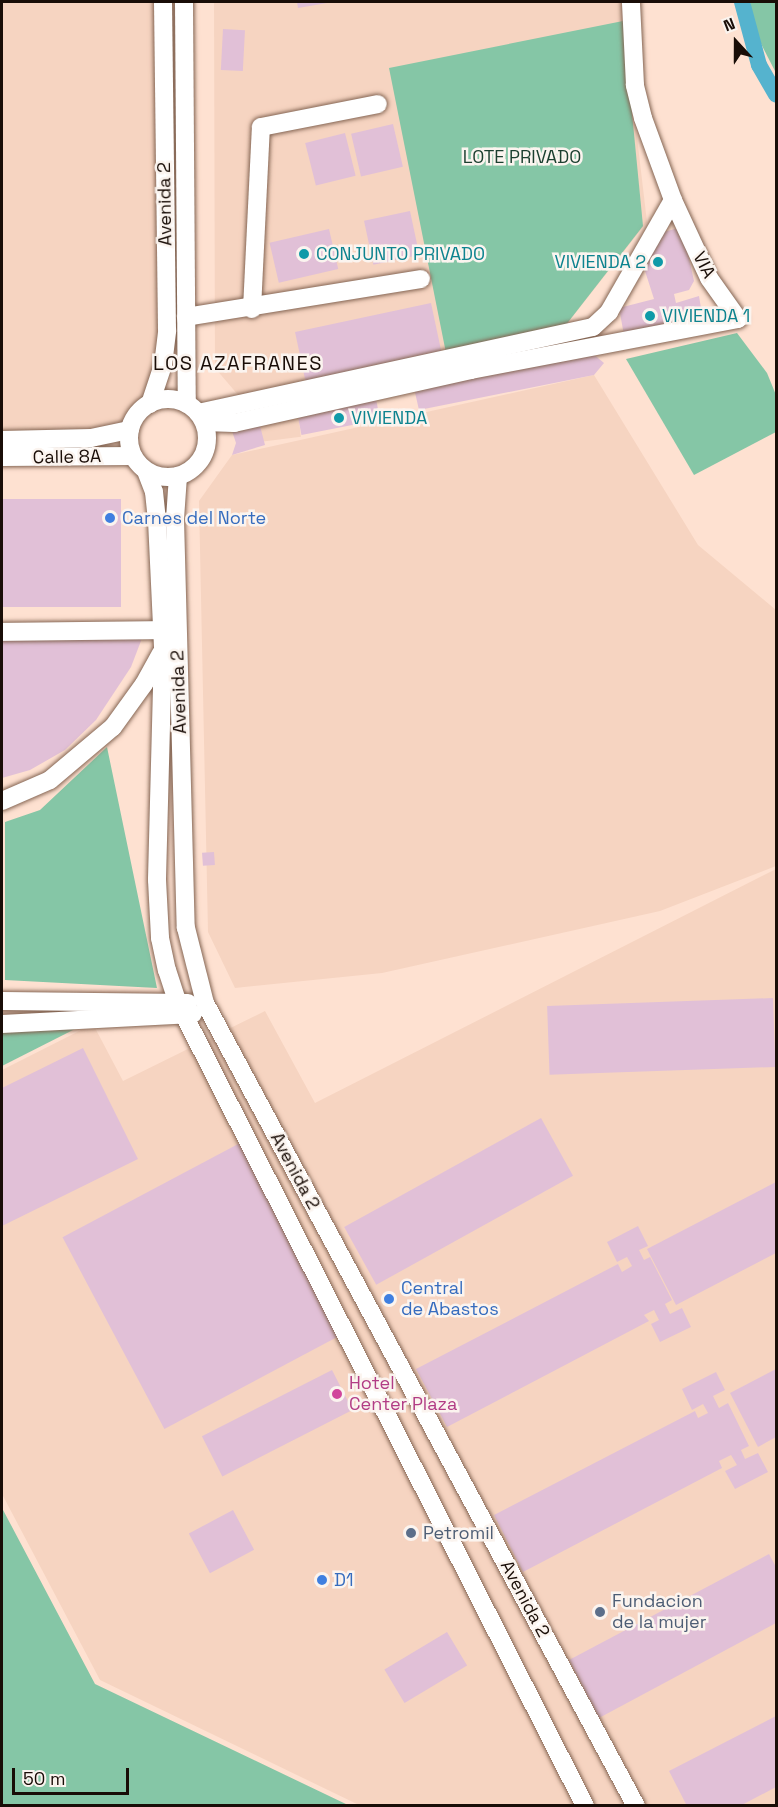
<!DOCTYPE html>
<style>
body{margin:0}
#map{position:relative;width:778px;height:1807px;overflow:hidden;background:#fee1d1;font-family:"Space Grotesk",sans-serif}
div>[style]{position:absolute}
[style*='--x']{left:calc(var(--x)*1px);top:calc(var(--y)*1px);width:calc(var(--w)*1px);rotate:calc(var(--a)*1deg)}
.built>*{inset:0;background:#f6d4c1;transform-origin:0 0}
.green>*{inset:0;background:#85c6a6}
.canal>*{height:16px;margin:-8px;padding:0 8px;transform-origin:8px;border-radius:8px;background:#55b3ce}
.building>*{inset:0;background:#e1c0d7;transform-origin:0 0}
.roads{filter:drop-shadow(0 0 2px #846553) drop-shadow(0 0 2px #846553)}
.minor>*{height:18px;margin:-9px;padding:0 9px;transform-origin:9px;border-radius:9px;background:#fff}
.minor>.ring{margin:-9px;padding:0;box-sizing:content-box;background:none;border:18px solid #fff;border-radius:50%}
.dots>*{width:16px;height:16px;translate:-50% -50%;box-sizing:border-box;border:3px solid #fbf4ef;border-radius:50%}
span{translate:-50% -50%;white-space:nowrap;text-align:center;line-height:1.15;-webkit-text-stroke:5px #fbf4ef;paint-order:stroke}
.park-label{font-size:18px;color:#1b3f2f}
.street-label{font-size:18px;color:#190d07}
.culture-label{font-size:18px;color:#0d838f}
.left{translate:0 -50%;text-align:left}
.right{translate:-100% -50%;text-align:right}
.shop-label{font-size:18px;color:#366cbe}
.hotel-label{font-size:18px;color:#b23c85}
.service-label{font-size:18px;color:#4e5e75}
.neighbourhood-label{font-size:20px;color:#190d07;letter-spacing:1.5px}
.frame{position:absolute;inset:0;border:3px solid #190d07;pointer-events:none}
.north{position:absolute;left:706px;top:12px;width:60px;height:60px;-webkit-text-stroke:4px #fbf4ef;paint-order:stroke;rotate:339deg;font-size:16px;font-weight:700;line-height:24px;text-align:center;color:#190d07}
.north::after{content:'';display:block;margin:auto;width:21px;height:27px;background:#190d07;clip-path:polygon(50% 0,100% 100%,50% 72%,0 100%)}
.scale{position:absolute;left:12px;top:1768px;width:117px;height:27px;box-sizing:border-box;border:3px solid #190d07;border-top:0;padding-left:8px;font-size:18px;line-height:21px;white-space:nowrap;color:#190d07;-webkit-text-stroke:4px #fbf4ef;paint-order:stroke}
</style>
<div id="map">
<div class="built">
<i style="clip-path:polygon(2px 2px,159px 2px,159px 359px,143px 408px,121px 424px,91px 433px,2px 434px)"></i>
<i style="clip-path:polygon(214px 2px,621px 2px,647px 222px,562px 330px,239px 396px,215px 368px)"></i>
<i style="clip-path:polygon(594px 375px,698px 545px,776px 610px,776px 866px,660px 911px,382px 973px,235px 988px,208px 932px,199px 501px,232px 455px)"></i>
<i style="left:298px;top:413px;width:24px;height:40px;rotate:83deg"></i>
<i style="clip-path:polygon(776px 869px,776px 1805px,359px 1805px,100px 1680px,2px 1494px,2px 1070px,93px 1024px,123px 1081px,265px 1011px,315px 1103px)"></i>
</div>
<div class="green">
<i style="clip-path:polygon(750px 2px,776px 2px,776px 73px,755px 32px)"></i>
<i style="clip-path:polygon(623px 21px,643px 226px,562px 330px,446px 353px,389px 68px)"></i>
<i style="clip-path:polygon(737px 333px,767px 373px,776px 395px,776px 432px,694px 475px,626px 359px)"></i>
<i style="clip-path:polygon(107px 747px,157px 988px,5px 980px,5px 822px,40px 810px)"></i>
<i style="clip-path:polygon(75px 1029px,2px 1066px,2px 1030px)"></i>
<i style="clip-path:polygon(2px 1508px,95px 1684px,348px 1805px,2px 1805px)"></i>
</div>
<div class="canal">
<i style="--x:742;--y:2;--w:65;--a:74.9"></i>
<i style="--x:759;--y:65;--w:34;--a:60"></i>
</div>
<div class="building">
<i style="clip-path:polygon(297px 2px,327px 2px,327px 3px,298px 8px)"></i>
<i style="left:223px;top:29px;width:22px;height:41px;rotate:3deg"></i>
<i style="left:393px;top:124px;width:44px;height:43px;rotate:77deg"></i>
<i style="left:345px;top:133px;width:44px;height:41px;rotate:76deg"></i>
<i style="left:410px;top:211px;width:45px;height:47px;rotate:78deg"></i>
<i style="clip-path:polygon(682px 227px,694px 281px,689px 290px,674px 294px,676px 303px,699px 296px,703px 320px,624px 335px,619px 308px,654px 299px,645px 271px,660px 233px)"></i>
<i style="left:329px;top:229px;width:41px;height:61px;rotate:77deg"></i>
<i style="left:431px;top:303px;width:54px;height:139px;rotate:78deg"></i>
<i style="clip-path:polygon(592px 353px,604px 363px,594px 375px,419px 410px,414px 388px)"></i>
<i style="left:376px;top:399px;width:21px;height:80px;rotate:79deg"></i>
<i style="clip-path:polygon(259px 422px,265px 445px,232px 455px,236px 443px,231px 428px)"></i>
<i style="left:2px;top:499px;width:119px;height:108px"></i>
<i style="clip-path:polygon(144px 633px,131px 667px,96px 720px,65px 750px,30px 770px,2px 778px,2px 636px)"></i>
<i style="left:214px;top:852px;width:13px;height:12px;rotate:86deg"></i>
<i style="left:773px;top:998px;width:69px;height:226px;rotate:88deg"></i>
<i style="clip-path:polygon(83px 1048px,138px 1159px,2px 1226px,2px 1088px)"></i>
<i style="left:541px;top:1118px;width:66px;height:225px;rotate:61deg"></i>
<i style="left:240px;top:1143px;width:217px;height:201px;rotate:62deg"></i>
<i style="clip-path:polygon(776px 1182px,776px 1253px,676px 1305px,647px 1249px)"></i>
<i style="clip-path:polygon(638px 1226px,648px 1246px,639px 1250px,644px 1260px,650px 1257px,672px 1300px,665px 1304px,670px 1314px,682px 1308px,691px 1327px,660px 1342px,651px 1324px,659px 1320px,654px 1310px,644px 1315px,649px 1321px,447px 1427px,416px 1369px,618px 1264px,622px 1272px,632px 1266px,627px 1257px,617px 1262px,607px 1242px)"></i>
<i style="clip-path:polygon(776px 1369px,776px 1437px,758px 1447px,730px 1393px)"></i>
<i style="left:332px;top:1370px;width:45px;height:146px;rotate:63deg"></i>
<i style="clip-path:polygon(716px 1372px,725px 1390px,713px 1396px,719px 1408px,728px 1403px,749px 1446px,741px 1450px,745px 1459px,758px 1453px,768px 1472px,735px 1489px,725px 1471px,737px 1465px,731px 1455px,719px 1461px,722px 1468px,523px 1572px,494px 1515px,695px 1411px,698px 1418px,708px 1413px,703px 1404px,692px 1410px,682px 1389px)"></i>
<i style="left:233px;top:1510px;width:45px;height:50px;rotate:62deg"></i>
<i style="clip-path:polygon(769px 1554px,776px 1567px,776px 1623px,599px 1718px,569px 1660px)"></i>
<i style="left:447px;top:1632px;width:39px;height:73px;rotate:59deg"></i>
<i style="clip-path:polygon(776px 1716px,776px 1787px,740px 1806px,687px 1806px,669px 1771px)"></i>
</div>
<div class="roads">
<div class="minor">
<i style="--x:184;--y:2;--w:402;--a:89.6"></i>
<i style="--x:252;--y:309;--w:182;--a:-87.2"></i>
<i style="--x:261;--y:127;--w:119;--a:-11.1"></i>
<i style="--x:186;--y:317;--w:238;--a:-9.2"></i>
<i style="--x:468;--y:357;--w:13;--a:77"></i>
<i style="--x:471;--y:370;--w:272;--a:-10.8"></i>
<i style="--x:738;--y:319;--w:50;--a:-125.3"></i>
<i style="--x:709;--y:278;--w:86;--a:-114.8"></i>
<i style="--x:673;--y:200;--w:87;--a:-110.1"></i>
<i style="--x:643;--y:118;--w:34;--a:-104"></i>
<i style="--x:635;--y:85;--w:83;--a:-92.8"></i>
<i class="ring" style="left:129px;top:399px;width:60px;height:60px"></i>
<i style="--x:150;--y:404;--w:41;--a:-71.6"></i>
<i style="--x:163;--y:365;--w:35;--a:-83"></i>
<i style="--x:167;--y:330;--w:328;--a:-90.7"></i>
<i style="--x:198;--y:413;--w:404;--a:-12.3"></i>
<i style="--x:593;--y:327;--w:22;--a:-43"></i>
<i style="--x:609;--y:312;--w:129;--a:-60.3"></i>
<i style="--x:204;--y:422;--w:30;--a:2"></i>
<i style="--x:234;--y:423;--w:243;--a:-12.6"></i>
<i style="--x:2;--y:440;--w:89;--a:-1.3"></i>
<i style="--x:91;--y:438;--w:40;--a:-12"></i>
<i style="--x:2;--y:457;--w:131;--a:-0.4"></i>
<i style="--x:146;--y:471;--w:22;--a:69"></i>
<i style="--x:154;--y:492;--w:28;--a:84"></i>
<i style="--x:157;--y:520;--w:129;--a:87.3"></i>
<i style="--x:163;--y:649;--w:231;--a:91.5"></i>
<i style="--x:157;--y:880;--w:58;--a:87"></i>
<i style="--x:160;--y:938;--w:33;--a:78"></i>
<i style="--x:167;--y:970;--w:35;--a:72"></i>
<i style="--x:178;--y:1003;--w:900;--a:63.12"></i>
<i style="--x:178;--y:476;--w:43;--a:94"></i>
<i style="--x:175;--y:519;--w:409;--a:88.5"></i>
<i style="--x:186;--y:928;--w:77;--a:75.8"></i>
<i style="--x:205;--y:1003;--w:911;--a:61.78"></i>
<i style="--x:2;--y:632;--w:160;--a:-0.7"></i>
<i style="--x:2;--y:801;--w:52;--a:-23.6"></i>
<i style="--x:50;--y:780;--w:82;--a:-40.1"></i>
<i style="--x:113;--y:727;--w:53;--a:-54.2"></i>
<i style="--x:144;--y:684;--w:35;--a:-61"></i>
<i style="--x:2;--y:1001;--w:186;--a:0.6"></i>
<i style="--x:2;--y:1024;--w:191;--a:-3"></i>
</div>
</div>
<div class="dots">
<i style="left:304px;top:254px;background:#0f9aa8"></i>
<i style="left:658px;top:262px;background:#0f9aa8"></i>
<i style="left:650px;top:316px;background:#0f9aa8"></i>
<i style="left:339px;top:418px;background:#0f9aa8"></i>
<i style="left:110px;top:518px;background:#3f7fe0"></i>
<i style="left:389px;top:1299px;background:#3f7fe0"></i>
<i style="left:337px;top:1394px;background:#d1479c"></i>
<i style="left:411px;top:1533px;background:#5c6f8a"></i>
<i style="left:322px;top:1580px;background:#3f7fe0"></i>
<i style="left:600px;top:1612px;background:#5c6f8a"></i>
</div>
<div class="park-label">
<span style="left:522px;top:157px">LOTE PRIVADO</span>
</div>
<div class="street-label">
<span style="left:165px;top:204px;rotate:-91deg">Avenida 2</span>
<span style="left:704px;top:265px;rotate:63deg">VIA</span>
<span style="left:67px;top:457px;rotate:-1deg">Calle 8A</span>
<span style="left:179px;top:692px;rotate:-92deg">Avenida 2</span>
<span style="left:295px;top:1171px;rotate:62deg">Avenida 2</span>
<span style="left:525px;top:1599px;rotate:62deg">Avenida 2</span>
</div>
<div class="culture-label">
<span class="left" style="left:316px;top:254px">CONJUNTO PRIVADO</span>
<span class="right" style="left:646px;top:262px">VIVIENDA 2</span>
<span class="left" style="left:662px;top:316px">VIVIENDA 1</span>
<span class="left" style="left:351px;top:418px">VIVIENDA</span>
</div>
<div class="shop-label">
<span class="left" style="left:122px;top:518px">Carnes del Norte</span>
<span class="left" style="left:401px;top:1299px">Central<br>de Abastos</span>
<span class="left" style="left:334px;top:1580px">D1</span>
</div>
<div class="hotel-label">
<span class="left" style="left:349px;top:1394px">Hotel<br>Center Plaza</span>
</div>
<div class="service-label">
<span class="left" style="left:423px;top:1533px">Petromil</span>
<span class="left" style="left:612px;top:1612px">Fundacion<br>de la mujer</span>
</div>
<div class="neighbourhood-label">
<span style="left:238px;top:363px">LOS AZAFRANES</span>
</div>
<div class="frame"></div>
<div class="north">N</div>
<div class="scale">50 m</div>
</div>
